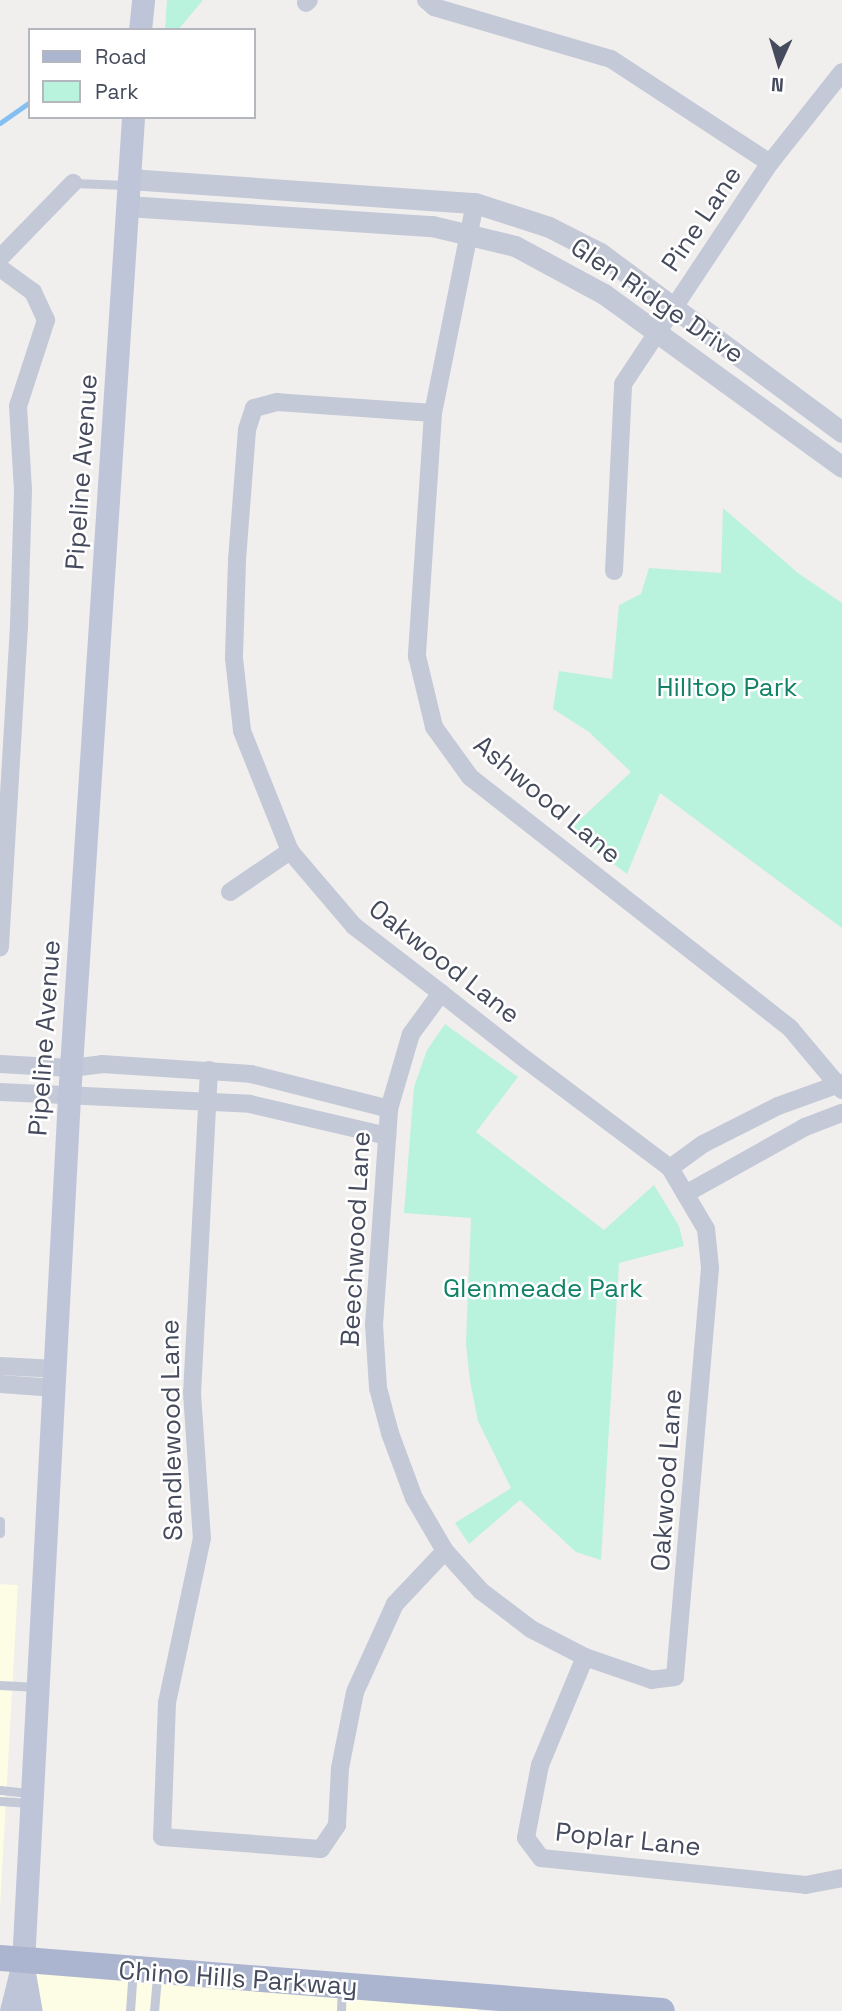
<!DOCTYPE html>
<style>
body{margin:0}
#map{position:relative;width:842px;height:2011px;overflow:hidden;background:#f1eeee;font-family:"Space Grotesk",sans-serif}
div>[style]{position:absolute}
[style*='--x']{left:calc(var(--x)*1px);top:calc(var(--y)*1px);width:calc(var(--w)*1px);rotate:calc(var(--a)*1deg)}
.commercial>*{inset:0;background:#fdfce5}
.green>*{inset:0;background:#b9f2dd}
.stream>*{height:4.5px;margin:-2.25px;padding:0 2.25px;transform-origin:2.25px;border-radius:2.25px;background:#83bff1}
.service>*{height:9px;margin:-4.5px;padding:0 4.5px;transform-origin:4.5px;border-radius:4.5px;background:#c3c9d6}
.minor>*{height:18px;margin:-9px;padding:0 9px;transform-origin:9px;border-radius:9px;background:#c3c9d6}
.tertiary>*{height:21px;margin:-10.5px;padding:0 10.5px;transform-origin:10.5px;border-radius:10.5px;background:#c3c9d6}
.secondary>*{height:23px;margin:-11.5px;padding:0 11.5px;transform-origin:11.5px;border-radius:11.5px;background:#bfc5d8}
.primary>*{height:26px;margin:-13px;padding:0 13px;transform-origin:13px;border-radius:13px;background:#abb5cf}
span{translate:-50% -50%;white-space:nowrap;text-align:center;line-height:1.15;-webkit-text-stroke:5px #fff;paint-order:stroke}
.street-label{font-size:26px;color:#454b5c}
.park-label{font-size:26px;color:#118266}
.legend{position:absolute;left:28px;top:28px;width:228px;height:91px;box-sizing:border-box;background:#fff;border:2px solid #b5b7be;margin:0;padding:9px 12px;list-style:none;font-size:21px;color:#454b5c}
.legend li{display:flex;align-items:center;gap:14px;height:35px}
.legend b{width:35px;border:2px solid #b5b7be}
.north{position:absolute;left:744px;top:28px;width:70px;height:70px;-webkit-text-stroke:5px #fff;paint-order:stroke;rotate:184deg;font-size:19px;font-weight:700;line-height:28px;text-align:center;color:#454b5c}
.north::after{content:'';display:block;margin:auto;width:24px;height:32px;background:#454b5c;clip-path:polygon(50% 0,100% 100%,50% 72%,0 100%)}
</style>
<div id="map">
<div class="commercial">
<i style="clip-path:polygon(0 1584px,18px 1585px,0 1909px)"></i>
<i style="clip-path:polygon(28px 1971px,478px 2008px,478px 2011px,26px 2011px)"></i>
</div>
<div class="green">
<i style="clip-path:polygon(167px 0,203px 0,178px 30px,165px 30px)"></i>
<i style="clip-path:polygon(723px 508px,798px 573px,842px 603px,842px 928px,660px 793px,627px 874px,569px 830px,631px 772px,589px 732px,553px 709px,559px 671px,612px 679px,619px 605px,641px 594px,649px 568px,721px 573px)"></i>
<i style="clip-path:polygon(445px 1024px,518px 1077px,476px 1132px,604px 1230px,654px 1185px,679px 1226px,684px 1246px,619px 1263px,601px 1560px,576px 1552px,520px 1500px,469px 1544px,455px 1523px,511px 1488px,478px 1421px,470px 1381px,466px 1344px,471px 1218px,404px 1213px,414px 1087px,427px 1050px)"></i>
</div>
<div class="stream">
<i style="--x:0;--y:123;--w:37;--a:-35"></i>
</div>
<div class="service">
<i style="--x:73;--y:183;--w:54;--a:2.1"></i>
<i style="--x:0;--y:1521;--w:12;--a:90"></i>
<i style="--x:0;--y:1685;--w:37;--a:3"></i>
<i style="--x:0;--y:1790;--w:30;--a:6"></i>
<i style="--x:0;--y:1801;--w:30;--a:4"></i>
<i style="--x:130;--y:2011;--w:39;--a:-86"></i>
<i style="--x:154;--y:2011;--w:37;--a:-85"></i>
<i style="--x:341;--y:2011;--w:23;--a:-88"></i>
</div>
<div class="minor">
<i style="--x:426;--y:0;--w:11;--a:41"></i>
<i style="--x:434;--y:7;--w:184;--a:16.4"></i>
<i style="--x:611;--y:59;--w:190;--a:33.2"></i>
<i style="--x:306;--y:3;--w:4;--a:-45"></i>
<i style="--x:475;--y:203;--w:214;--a:101.3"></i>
<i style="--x:433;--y:413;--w:244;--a:93.8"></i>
<i style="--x:417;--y:656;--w:73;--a:76.5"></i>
<i style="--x:434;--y:727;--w:62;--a:54.2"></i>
<i style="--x:470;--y:777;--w:407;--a:38.1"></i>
<i style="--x:790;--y:1028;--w:81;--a:50"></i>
<i style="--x:0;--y:258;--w:105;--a:-45.8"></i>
<i style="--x:0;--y:268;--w:41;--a:36"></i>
<i style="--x:33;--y:292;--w:31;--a:65"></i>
<i style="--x:46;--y:320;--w:90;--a:108"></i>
<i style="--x:18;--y:406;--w:84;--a:86.6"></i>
<i style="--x:23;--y:490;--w:136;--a:91.7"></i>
<i style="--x:19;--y:626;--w:322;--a:93.4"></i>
<i style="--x:433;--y:413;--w:156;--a:-176"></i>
<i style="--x:277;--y:402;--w:24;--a:165"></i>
<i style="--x:254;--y:408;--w:23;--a:108"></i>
<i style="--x:247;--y:430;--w:131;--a:94.4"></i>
<i style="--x:237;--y:561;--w:97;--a:91.8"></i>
<i style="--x:234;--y:658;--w:73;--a:83.7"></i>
<i style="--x:242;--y:731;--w:129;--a:68.2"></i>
<i style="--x:290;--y:851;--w:99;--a:49.5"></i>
<i style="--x:354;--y:926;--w:110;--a:37.6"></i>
<i style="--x:441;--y:993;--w:107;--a:38.2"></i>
<i style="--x:525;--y:1059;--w:181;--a:36.9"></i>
<i style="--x:670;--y:1168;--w:71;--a:59.5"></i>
<i style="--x:706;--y:1229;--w:39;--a:84"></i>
<i style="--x:710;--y:1268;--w:410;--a:94.9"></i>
<i style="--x:675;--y:1677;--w:23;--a:173"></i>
<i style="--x:652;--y:1680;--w:71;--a:-161.1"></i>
<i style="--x:585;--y:1657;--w:61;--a:-152.6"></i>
<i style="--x:531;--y:1629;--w:63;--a:-142.8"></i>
<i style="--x:481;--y:1591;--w:54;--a:-132"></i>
<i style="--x:445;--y:1551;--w:61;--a:-120.3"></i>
<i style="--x:414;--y:1498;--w:69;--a:-110.3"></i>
<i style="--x:390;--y:1433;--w:47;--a:-104.9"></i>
<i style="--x:378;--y:1388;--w:63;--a:-93.6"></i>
<i style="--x:374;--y:1325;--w:217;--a:-86"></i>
<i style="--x:389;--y:1109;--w:78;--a:-73.7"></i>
<i style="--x:411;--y:1034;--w:51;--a:-53.8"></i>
<i style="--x:614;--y:571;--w:187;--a:-87.2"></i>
<i style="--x:623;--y:384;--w:265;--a:-56.4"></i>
<i style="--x:770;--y:163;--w:116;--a:-51.6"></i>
<i style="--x:230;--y:892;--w:73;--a:-34.3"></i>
<i style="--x:0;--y:1064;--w:71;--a:3.2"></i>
<i style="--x:71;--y:1068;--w:31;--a:-7"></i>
<i style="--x:102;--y:1064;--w:149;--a:3.8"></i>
<i style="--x:251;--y:1074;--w:142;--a:14.2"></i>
<i style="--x:209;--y:1070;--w:323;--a:93"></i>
<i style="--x:192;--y:1393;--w:145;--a:86.1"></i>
<i style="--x:202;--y:1538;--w:169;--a:102"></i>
<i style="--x:167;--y:1703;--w:134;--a:92.1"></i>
<i style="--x:162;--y:1837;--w:159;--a:4.3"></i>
<i style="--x:321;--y:1849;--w:29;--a:-56"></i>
<i style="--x:337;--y:1825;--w:57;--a:-87"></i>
<i style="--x:340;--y:1768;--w:77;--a:-78.8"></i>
<i style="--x:355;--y:1692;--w:97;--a:-65.6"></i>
<i style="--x:395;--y:1604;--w:73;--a:-46.7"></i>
<i style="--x:0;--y:1092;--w:250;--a:2.7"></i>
<i style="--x:250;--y:1104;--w:141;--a:13.1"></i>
<i style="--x:670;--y:1168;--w:41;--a:-36"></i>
<i style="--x:703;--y:1144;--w:84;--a:-26.9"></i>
<i style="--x:778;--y:1106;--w:68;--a:-19.8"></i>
<i style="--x:687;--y:1193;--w:135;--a:-29.2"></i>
<i style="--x:805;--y:1127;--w:40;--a:-21"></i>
<i style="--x:0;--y:1366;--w:56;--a:3.1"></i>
<i style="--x:0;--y:1384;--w:55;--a:4.2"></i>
<i style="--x:585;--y:1657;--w:117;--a:112.6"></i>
<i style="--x:540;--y:1765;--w:74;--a:100.9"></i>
<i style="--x:526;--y:1838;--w:25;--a:53"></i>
<i style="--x:541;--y:1858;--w:266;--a:5.8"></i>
<i style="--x:806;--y:1885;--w:37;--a:-11"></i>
</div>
<div class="tertiary">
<i style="--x:129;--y:179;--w:347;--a:4"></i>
<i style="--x:475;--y:203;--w:78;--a:18"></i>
<i style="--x:549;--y:227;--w:57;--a:27"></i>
<i style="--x:600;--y:253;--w:301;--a:36.5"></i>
<i style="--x:127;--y:206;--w:306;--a:3.8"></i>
<i style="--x:432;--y:226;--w:85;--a:13.5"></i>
<i style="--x:515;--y:246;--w:101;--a:28.3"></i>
<i style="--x:604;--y:294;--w:294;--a:36"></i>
</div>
<div class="secondary">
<i style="--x:140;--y:30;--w:30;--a:-84"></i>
<i style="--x:24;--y:1973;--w:39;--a:80"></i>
<i style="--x:11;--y:2011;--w:49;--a:-76"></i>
<i style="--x:23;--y:1963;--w:867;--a:-86.96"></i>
<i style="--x:69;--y:1097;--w:982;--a:-86.26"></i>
</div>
<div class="primary">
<i style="--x:0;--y:1958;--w:664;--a:4.58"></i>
</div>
<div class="street-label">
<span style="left:702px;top:219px;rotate:-56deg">Pine Lane</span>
<span style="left:657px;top:301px;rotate:34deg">Glen Ridge Drive</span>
<span style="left:82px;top:472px;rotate:-86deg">Pipeline Avenue</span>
<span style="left:547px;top:800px;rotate:40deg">Ashwood Lane</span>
<span style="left:444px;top:962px;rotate:38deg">Oakwood Lane</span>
<span style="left:45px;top:1038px;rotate:-86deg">Pipeline Avenue</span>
<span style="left:356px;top:1239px;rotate:-87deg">Beechwood Lane</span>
<span style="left:172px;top:1430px;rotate:-91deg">Sandlewood Lane</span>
<span style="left:667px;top:1480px;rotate:-86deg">Oakwood Lane</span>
<span style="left:628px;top:1840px;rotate:6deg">Poplar Lane</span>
<span style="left:238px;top:1979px;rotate:4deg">Chino Hills Parkway</span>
</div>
<div class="park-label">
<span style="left:727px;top:688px">Hilltop Park</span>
<span style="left:543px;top:1289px">Glenmeade Park</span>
</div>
<ul class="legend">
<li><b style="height:9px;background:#abb5cf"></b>Road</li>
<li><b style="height:19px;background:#b9f2dd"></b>Park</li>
</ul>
<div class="north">N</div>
</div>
